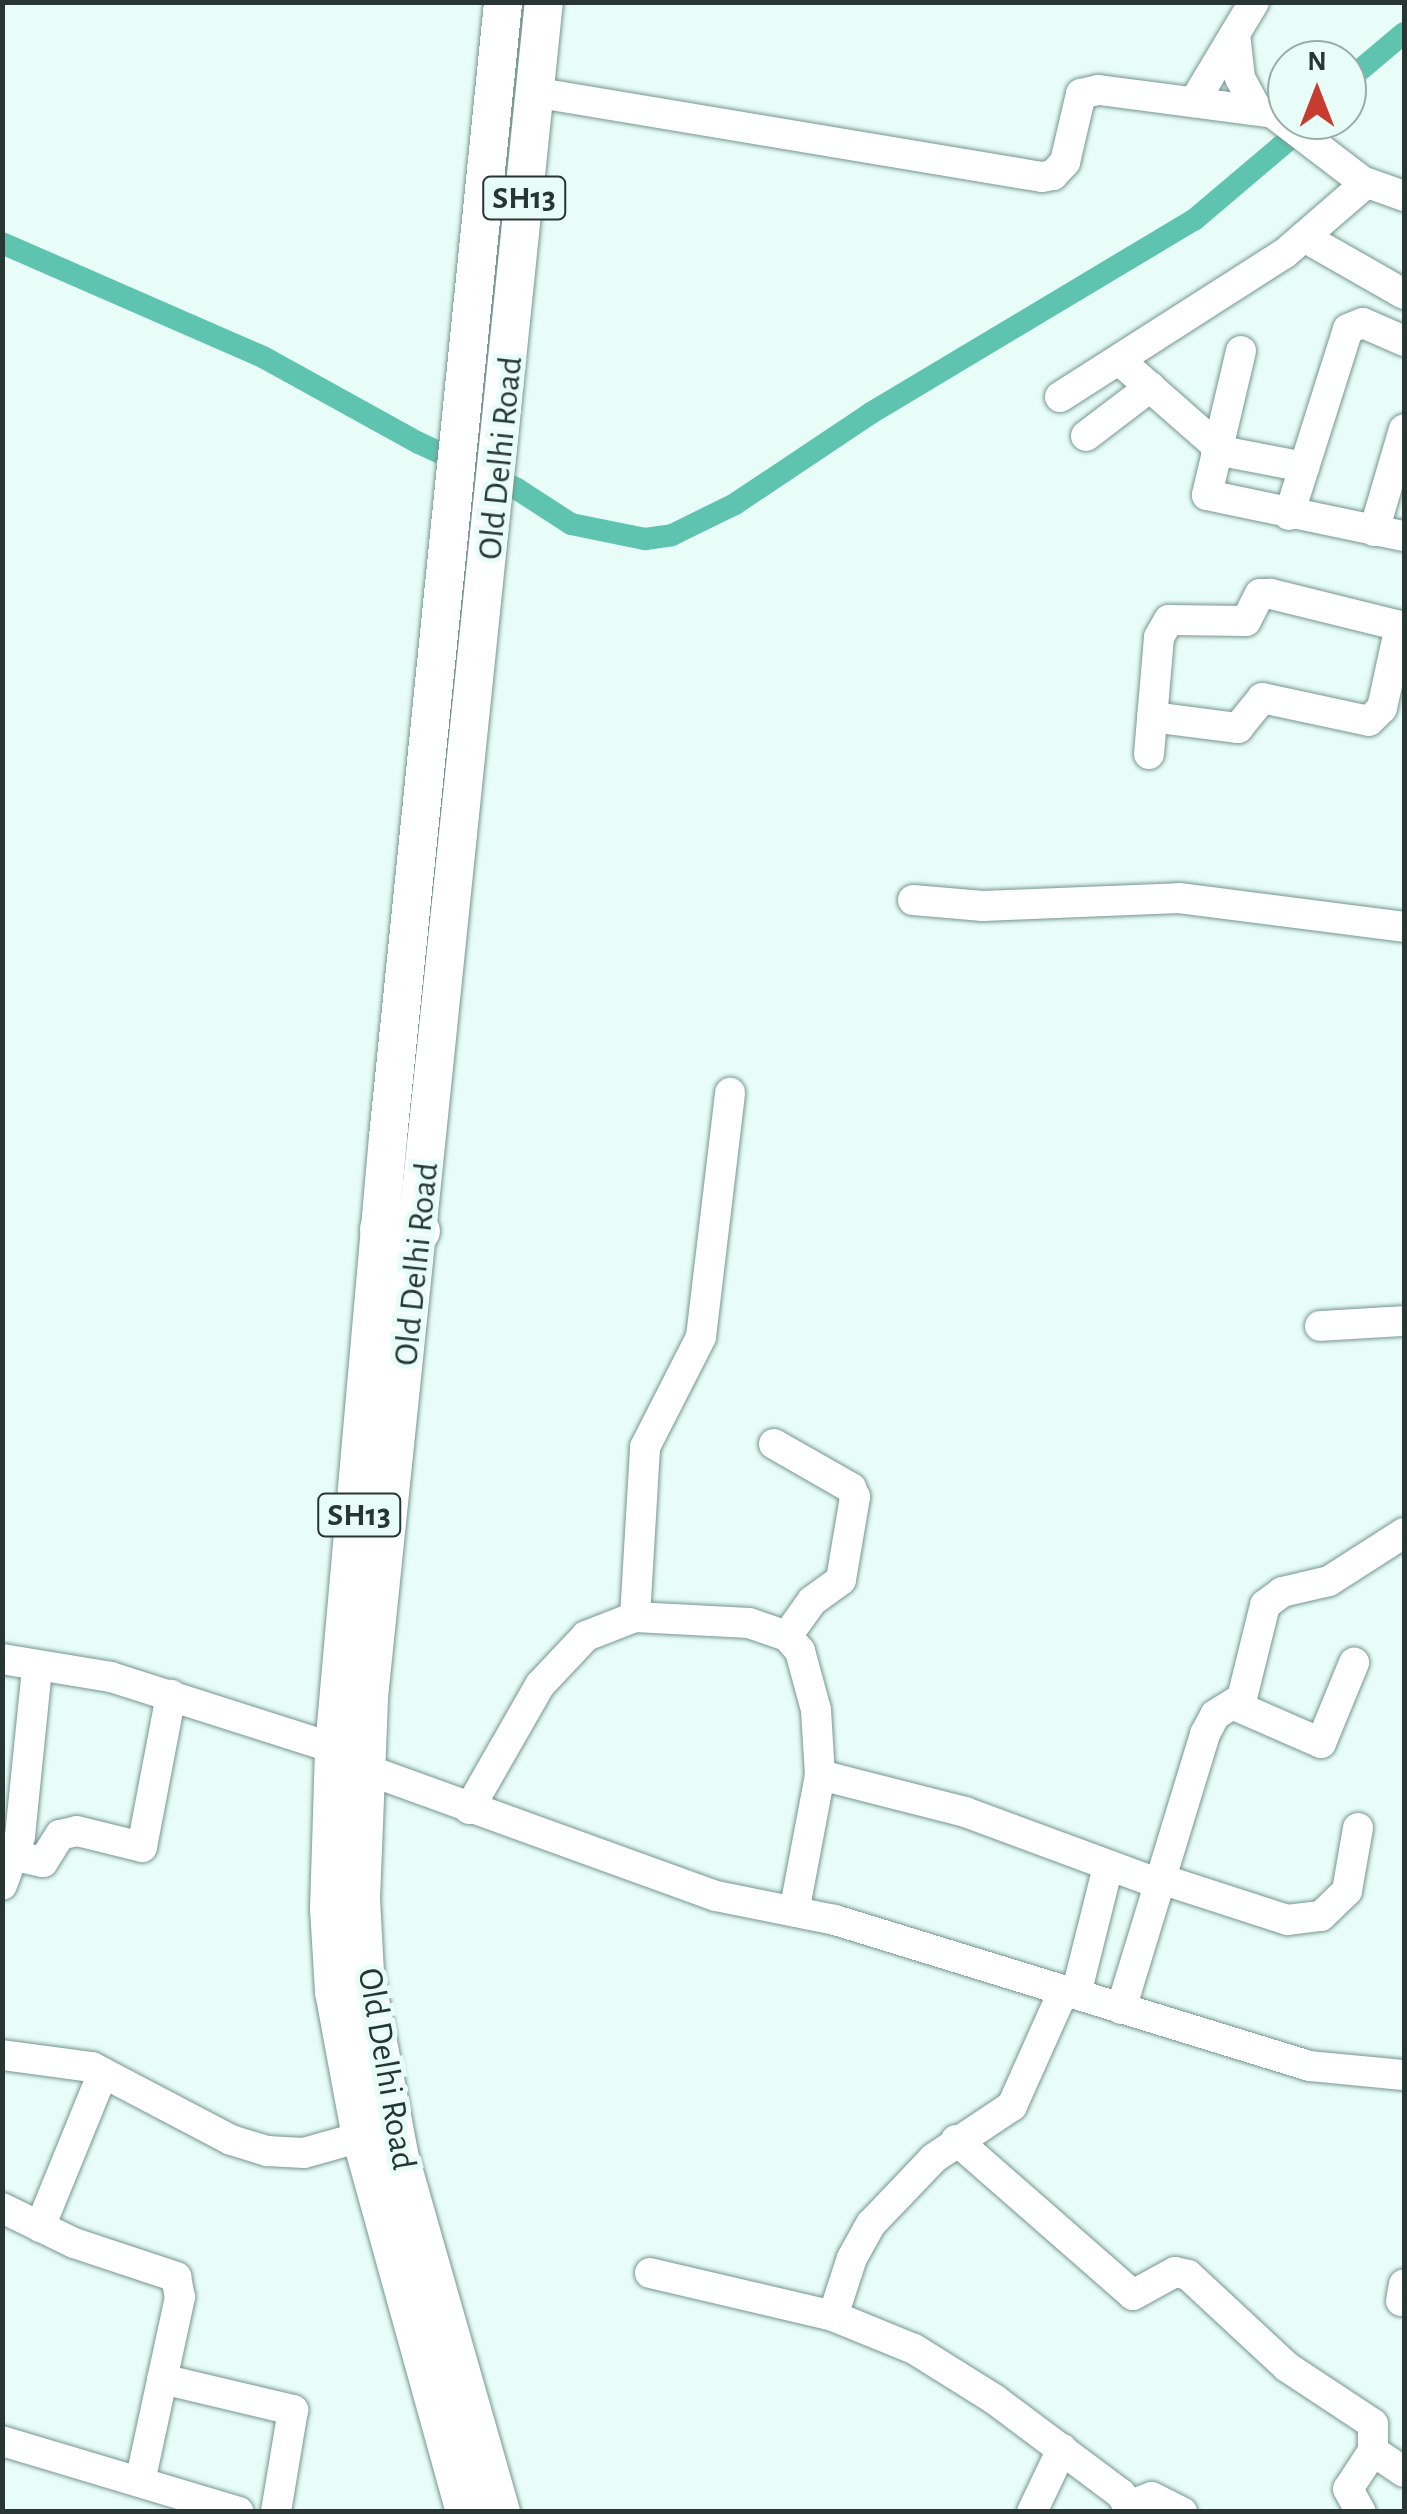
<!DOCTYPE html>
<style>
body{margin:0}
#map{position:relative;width:1407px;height:2514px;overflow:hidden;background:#e8fdf8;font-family:"Alegreya Sans",sans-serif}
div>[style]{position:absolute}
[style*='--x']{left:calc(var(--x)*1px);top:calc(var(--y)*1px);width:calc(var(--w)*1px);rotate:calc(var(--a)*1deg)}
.canal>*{height:22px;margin:-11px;padding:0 11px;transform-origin:11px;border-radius:11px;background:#5ec4b0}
.roads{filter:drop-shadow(0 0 2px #75968e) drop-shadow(0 0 2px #75968e)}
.minor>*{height:30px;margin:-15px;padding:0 15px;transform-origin:15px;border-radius:15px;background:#fff}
.major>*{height:38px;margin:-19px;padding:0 19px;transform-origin:19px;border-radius:19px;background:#fff}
.highway>*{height:42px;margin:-21px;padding:0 21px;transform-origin:21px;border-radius:21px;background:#fff}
span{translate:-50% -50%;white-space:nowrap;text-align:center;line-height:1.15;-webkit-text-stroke:10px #e8fdf8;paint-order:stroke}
.shield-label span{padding:2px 8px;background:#e8fdf8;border:2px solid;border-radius:8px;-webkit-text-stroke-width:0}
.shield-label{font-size:32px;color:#283633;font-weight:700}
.street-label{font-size:35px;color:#283633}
.frame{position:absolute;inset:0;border:5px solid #283633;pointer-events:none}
.north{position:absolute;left:1267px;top:40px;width:100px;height:100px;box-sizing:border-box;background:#e8fdf8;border:2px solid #9bada9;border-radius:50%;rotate:0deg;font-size:28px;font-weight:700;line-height:40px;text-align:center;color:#283633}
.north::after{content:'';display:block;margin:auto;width:35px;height:45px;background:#c83b2f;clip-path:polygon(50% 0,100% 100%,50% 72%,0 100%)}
</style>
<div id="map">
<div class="canal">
<i style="--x:1347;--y:81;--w:75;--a:-40.1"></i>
<i style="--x:2;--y:243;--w:285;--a:23.6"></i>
<i style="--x:263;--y:357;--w:178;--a:28.9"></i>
<i style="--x:419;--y:443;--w:108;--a:25.1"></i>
<i style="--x:517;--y:489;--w:64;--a:32.9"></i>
<i style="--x:571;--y:524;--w:76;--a:11.5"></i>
<i style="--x:645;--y:539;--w:27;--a:-8"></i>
<i style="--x:672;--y:535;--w:70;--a:-26.2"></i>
<i style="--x:735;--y:504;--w:164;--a:-33.8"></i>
<i style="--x:871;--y:413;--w:376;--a:-30.9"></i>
<i style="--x:1194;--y:220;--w:155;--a:-40.3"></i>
</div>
<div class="roads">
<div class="minor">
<i style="--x:1235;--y:34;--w:44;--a:83.5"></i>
<i style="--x:1240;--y:78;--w:36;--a:62"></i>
<i style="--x:533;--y:92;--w:516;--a:9.48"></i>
<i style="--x:1042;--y:177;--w:11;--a:-10"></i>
<i style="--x:1053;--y:175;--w:18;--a:-47"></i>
<i style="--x:1065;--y:162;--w:70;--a:-76.8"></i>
<i style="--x:1081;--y:94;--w:18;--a:-13"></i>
<i style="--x:1099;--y:90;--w:176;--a:7.5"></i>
<i style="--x:1273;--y:113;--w:112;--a:37.4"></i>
<i style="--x:1362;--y:181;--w:45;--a:19.7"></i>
<i style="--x:1194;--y:102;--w:117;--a:-59"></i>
<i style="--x:1304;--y:237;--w:115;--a:29.7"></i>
<i style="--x:1241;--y:351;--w:148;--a:103.3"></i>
<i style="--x:1207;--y:495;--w:201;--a:11.8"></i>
<i style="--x:1119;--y:360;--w:130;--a:41.3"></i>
<i style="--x:1060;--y:397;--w:266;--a:-32.6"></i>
<i style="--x:1284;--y:254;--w:108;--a:-40.9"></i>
<i style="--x:1086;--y:436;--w:81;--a:-37.4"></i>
<i style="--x:1216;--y:450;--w:90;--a:10.9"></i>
<i style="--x:1289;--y:515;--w:195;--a:-72.4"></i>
<i style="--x:1348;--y:329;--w:16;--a:-22"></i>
<i style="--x:1363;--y:323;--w:45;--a:23.7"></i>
<i style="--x:1374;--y:531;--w:106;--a:-73.6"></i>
<i style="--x:1152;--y:717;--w:87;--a:7.3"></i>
<i style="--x:1238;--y:728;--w:38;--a:-51"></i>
<i style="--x:1262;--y:698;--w:109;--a:12.1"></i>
<i style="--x:1369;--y:721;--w:18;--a:-45"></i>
<i style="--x:1382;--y:708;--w:84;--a:-77.6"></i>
<i style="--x:1149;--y:754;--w:117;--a:-85.1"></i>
<i style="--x:1159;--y:637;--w:20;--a:-60"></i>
<i style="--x:1169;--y:620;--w:77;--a:0.7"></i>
<i style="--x:1246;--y:621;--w:30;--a:-63"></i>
<i style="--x:1260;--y:594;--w:11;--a:0"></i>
<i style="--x:1271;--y:594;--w:137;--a:13.9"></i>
<i style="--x:913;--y:900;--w:70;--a:4.9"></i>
<i style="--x:983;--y:906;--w:196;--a:-2.3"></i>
<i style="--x:1179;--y:898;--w:227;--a:7.3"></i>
<i style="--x:1320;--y:1326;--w:84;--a:-3.4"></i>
<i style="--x:774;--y:1444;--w:89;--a:29.7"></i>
<i style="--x:851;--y:1488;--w:10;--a:66"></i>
<i style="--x:855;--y:1497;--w:84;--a:99.6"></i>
<i style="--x:841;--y:1580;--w:36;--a:144"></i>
<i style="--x:812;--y:1601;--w:43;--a:125.5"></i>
<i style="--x:635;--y:1617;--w:170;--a:-86.6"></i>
<i style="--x:645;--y:1447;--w:123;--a:-63"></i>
<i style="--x:701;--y:1337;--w:246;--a:-83.2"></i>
<i style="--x:2;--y:1659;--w:110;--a:9.4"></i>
<i style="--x:111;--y:1677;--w:234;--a:17.7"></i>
<i style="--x:1234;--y:1705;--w:95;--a:23.6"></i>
<i style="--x:1321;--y:1743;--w:87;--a:-67.6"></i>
<i style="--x:365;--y:1769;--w:373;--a:19.9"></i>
<i style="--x:716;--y:1896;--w:121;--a:11.4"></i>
<i style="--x:835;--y:1920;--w:497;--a:17.1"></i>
<i style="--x:1310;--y:2066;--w:94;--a:5.5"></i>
<i style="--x:820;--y:1775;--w:150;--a:14.3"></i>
<i style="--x:965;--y:1812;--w:208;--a:20.3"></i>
<i style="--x:469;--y:1809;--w:143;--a:-60.2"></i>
<i style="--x:540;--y:1685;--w:67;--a:-46.8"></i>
<i style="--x:586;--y:1636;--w:53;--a:-21.2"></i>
<i style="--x:635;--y:1617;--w:114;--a:3"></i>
<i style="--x:749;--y:1623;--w:40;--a:18.9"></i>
<i style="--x:787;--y:1636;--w:20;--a:49"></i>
<i style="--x:800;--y:1651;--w:61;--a:74.8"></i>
<i style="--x:816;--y:1710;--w:65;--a:86.5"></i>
<i style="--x:820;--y:1775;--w:139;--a:100.7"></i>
<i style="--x:2;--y:1853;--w:42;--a:12.4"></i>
<i style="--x:43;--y:1862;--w:32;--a:-58"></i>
<i style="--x:60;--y:1835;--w:17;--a:-13"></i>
<i style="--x:77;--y:1831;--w:67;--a:13.8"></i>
<i style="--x:142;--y:1847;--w:155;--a:-79.2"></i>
<i style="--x:1161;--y:1879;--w:133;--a:18"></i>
<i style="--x:1287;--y:1920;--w:34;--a:-7"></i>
<i style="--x:1321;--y:1916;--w:36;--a:-44"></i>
<i style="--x:1347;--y:1891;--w:64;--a:-80.1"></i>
<i style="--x:2;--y:1885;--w:52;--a:-69.8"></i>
<i style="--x:20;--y:1836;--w:167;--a:-84.2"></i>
<i style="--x:1076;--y:1994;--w:131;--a:-75.9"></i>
<i style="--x:1121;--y:2009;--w:288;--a:-73"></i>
<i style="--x:1205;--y:1734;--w:21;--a:-62"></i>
<i style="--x:1215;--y:1715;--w:32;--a:-32"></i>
<i style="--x:1242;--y:1698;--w:96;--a:-76.1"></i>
<i style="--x:1265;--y:1605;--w:21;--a:-37"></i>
<i style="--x:1282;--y:1592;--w:48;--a:-13.2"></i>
<i style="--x:1329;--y:1581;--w:89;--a:-32.6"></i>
<i style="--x:2;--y:2055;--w:91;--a:7.6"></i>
<i style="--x:92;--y:2067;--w:157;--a:27.7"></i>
<i style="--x:231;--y:2140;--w:38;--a:17"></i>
<i style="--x:267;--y:2151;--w:37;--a:3"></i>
<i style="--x:304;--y:2153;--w:59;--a:-15.7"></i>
<i style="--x:956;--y:2140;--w:235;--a:41.2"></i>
<i style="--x:1133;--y:2295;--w:48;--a:-28.7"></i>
<i style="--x:1175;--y:2272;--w:13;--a:13"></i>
<i style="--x:1188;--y:2275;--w:135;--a:42.9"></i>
<i style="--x:1287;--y:2367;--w:103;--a:33.5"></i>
<i style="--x:1373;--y:2424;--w:27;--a:90"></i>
<i style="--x:1373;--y:2451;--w:45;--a:123.3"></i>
<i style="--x:1348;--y:2489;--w:26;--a:61"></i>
<i style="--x:2;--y:2208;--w:80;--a:25.9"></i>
<i style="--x:74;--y:2243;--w:108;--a:18.4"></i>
<i style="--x:176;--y:2277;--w:20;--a:79"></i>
<i style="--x:180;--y:2297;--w:189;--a:102.2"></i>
<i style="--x:40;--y:2227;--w:166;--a:-67.8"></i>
<i style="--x:650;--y:2273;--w:188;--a:13.2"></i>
<i style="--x:833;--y:2316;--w:87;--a:22.2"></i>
<i style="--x:914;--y:2349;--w:94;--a:32"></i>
<i style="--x:994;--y:2399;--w:159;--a:36.8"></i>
<i style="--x:1121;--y:2494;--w:21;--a:59"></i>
<i style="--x:1401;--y:2301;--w:17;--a:-80"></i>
<i style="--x:833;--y:2316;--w:61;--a:-71.9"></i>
<i style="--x:852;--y:2258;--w:39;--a:-61"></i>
<i style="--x:871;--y:2224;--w:91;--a:-46.3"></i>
<i style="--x:934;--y:2158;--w:94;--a:-33.7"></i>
<i style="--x:1012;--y:2106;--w:127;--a:-65.9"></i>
<i style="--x:162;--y:2379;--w:135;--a:13.3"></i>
<i style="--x:293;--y:2410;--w:103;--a:99.5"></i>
<i style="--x:2;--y:2441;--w:247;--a:16.7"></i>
<i style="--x:1373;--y:2451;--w:37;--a:34"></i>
<i style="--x:1131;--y:2505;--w:22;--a:-21"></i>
<i style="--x:1152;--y:2497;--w:34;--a:27"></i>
<i style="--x:1032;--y:2512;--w:70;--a:-64.5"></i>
</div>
<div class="major">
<i style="--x:465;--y:2512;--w:389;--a:-105.5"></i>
<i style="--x:361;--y:2137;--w:147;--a:-100.5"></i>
<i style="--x:334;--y:1992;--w:83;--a:-93.4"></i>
<i style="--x:329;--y:1909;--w:161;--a:-88.2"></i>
<i style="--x:334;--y:1748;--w:613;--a:-84.95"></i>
<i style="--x:388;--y:1137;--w:1141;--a:-84.21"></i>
<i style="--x:501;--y:2512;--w:373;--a:-105.9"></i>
<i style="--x:399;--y:2153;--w:183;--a:-100.7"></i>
<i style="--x:365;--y:1973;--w:74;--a:-93.1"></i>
<i style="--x:361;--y:1899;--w:202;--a:-87.7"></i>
<i style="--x:369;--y:1697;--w:1704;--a:-84.11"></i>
</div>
<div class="highway">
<i style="--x:381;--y:1229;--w:38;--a:3"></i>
</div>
</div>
<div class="shield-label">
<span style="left:524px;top:198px">SH13</span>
<span style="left:359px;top:1515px">SH13</span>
</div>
<div class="street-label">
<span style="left:501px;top:458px;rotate:-84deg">Old Delhi Road</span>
<span style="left:417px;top:1264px;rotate:-84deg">Old Delhi Road</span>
<span style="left:386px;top:2069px;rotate:80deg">Old Delhi Road</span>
</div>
<div class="frame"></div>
<div class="north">N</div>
</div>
